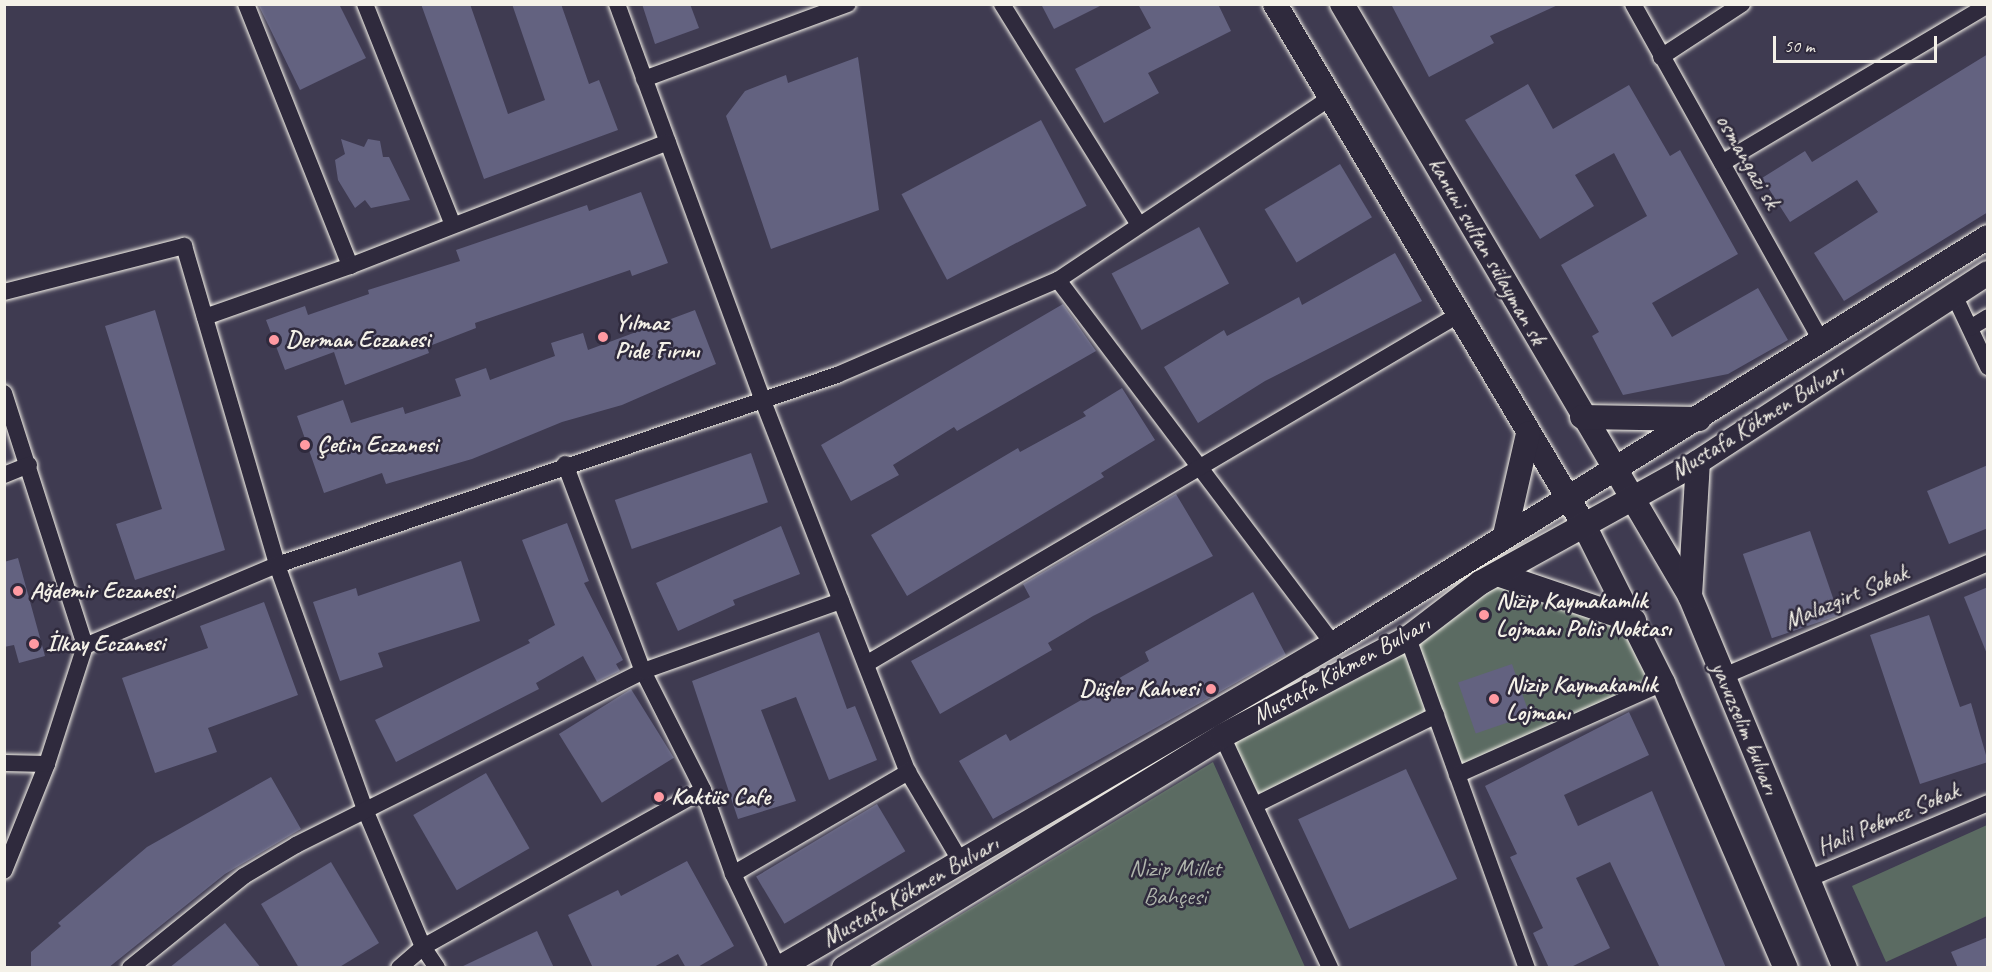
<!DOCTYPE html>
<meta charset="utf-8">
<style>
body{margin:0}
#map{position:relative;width:1992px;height:972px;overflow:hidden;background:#3f3b51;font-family:Caveat,sans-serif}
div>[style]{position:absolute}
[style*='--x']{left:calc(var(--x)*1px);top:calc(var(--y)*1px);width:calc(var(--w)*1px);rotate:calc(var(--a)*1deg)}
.green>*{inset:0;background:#5b6b62}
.building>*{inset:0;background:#636280;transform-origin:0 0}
.roads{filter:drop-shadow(0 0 2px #f4f1e8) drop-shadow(0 0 2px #f4f1e8)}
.street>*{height:16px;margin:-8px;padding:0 8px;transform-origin:8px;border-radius:8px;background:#2f2a3d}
.secondary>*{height:24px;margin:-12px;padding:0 12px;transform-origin:12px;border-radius:12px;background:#2f2a3d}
.dots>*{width:16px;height:16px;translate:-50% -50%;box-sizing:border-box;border:3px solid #2f2a3d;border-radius:50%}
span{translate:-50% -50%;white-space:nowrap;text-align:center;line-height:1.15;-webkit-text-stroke:5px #2f2a3d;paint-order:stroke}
.street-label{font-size:24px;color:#f4f1e8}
.poi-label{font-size:24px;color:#f4f1e8;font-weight:700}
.left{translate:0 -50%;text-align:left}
.right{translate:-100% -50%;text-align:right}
.park-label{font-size:24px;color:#afb5ac}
.frame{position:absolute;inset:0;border:6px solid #f4f1e8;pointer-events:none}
.scale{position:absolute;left:1773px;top:36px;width:164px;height:27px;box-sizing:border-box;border:3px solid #f4f1e8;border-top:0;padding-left:8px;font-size:18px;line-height:21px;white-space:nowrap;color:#f4f1e8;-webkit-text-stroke:4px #2f2a3d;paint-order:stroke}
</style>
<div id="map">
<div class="green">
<i style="clip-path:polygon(1497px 574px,1634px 621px,1663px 683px,1457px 775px,1436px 715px,1257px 804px,1222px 736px)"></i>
<i style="clip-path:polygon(1213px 762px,1305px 967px,871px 967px,907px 947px)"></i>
<i style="clip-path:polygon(1987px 825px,1987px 916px,1886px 962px,1852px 886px)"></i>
</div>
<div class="building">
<i style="clip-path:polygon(258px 4px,339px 4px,366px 58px,300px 90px)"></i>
<i style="clip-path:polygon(421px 4px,470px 4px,508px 114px,545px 100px,512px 4px,561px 4px,589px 84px,599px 80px,618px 130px,484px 179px)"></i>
<i style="clip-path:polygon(642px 4px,690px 4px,699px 28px,655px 44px)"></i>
<i style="clip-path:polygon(1041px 4px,1104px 4px,1054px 29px)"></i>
<i style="clip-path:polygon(1138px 4px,1218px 4px,1231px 31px,1148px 73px,1159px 93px,1104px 123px,1075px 69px,1151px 28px)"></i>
<i style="clip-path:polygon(1391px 4px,1560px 4px,1490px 36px,1494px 43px,1429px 77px)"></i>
<i style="clip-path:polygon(1988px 54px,1988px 212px,1844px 301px,1814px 253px,1878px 212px,1857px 180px,1790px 222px,1762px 178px,1805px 151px,1812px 162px)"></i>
<i style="clip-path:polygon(858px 57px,879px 210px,771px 249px,726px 116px,745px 91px,786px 75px,788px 83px)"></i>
<i style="clip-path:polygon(1528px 84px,1553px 129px,1629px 85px,1670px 156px,1680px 150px,1738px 254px,1652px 303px,1672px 337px,1758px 288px,1788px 340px,1728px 374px,1623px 395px,1592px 336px,1599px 332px,1561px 265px,1647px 216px,1614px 153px,1575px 175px,1594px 206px,1540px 239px,1465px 120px)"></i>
<i style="left:1041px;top:120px;width:97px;height:158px;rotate:62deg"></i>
<i style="clip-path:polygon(341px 139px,364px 147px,368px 139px,380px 141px,383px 157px,389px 157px,410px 200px,371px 208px,365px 200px,355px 208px,338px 180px,335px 160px,345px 154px)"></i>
<i style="left:1340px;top:164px;width:62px;height:88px;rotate:59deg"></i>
<i style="clip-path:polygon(641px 192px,668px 263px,632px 276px,630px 270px,475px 323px,476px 328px,427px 347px,429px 353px,345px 385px,334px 352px,285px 370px,266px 320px,305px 306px,308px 315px,369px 294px,368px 290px,460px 261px,456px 250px,587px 205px,589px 211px)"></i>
<i style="left:1199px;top:227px;width:64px;height:99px;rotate:62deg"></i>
<i style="clip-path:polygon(1395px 253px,1422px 301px,1265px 381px,1198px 423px,1164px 367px,1224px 330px,1227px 336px,1299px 297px,1302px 305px)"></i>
<i style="clip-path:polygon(1063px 304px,1096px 351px,957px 431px,954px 427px,893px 465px,899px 475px,851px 501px,821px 445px)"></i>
<i style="clip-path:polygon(155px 310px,225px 550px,135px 580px,116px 524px,162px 509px,105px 326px)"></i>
<i style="clip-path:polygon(695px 310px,716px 364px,622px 405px,562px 422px,472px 459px,386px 484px,382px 473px,324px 493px,297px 416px,343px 400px,351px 423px,403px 407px,405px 414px,461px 396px,455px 379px,486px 368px,490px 380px,555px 356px,551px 343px,583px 333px,588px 350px)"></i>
<i style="clip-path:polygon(1122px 388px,1155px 440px,1101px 473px,1104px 477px,907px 596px,871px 535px,1018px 448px,1020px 452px,1086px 416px,1083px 412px)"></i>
<i style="left:751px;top:453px;width:52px;height:144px;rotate:71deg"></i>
<i style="clip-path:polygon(1988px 465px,1988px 528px,1949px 544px,1927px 491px)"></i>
<i style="clip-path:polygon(1176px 494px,1213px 556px,1093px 616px,1048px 643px,1052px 650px,940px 714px,911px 661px,1030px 597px,1023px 584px)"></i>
<i style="clip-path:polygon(567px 523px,589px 581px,584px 583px,623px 660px,616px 664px,620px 671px,597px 682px,583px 656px,536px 683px,539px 689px,396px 762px,375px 720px,530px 643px,528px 640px,555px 625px,522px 540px)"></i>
<i style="clip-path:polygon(781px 526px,800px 574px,733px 600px,735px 605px,678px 631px,656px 583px)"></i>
<i style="left:1810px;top:531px;width:89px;height:71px;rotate:71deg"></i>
<i style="clip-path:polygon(18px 558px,45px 656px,19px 663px,14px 645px,4px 647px,4px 562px)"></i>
<i style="clip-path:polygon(461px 561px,480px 621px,378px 653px,383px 667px,340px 681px,313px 602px,356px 588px,358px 596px)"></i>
<i style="clip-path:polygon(1988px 587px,1988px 654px,1987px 654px,1964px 597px)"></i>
<i style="clip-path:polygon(1253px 592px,1286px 655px,993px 819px,959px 761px,1006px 734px,1010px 741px,1149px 661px,1145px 652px)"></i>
<i style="clip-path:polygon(264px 602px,298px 695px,208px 728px,217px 752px,155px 773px,122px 678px,208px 648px,200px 626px)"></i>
<i style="clip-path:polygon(1929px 615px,1960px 707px,1971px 703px,1988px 762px,1920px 784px,1870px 635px)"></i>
<i style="clip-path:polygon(819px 632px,847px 709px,855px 706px,877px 760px,829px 780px,796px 697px,761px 710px,796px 801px,738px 819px,692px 681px)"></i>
<i style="left:1512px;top:664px;width:54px;height:57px;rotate:71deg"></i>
<i style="left:631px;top:689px;width:81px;height:85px;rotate:58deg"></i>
<i style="clip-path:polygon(1629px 712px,1649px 755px,1564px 795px,1578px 826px,1652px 791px,1726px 968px,1660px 968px,1610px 862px,1576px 878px,1610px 948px,1569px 968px,1549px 968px,1533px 933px,1543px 928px,1510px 857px,1517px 854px,1485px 786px)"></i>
<i style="left:1406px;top:769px;width:121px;height:119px;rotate:65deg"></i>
<i style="left:486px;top:773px;width:87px;height:84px;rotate:60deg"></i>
<i style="clip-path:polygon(271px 777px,301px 829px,225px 874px,108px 968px,31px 968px,31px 952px,61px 926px,58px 923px,147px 847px)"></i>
<i style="left:877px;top:804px;width:55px;height:141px;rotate:59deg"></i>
<i style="clip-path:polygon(687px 861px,734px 946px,696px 968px,686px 968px,678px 954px,652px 968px,593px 968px,568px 915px,618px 890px,621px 896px)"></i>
<i style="clip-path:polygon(331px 862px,379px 943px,338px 968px,299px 968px,261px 904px)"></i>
<i style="clip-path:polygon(225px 923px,261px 968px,169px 968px)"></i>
<i style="clip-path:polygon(537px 931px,554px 968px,459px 968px)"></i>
<i style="clip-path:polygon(1988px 937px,1988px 968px,1958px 968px,1951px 952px)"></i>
</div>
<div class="roads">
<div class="street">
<i style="--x:246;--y:4;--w:282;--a:68.3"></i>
<i style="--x:365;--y:4;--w:236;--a:68.3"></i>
<i style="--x:617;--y:4;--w:423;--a:69.8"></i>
<i style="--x:763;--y:401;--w:398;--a:68.7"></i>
<i style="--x:908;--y:772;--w:104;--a:59.5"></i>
<i style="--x:1002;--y:4;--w:260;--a:58.2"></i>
<i style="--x:1633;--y:4;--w:385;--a:60.8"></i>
<i style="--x:1661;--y:57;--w:97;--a:-33.2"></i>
<i style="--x:644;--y:79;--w:217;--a:-20.2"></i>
<i style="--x:1722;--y:163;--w:309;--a:-30.7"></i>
<i style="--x:1058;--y:280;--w:456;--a:52.9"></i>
<i style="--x:4;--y:292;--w:186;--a:-14.3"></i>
<i style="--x:184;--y:246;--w:332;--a:73.7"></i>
<i style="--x:277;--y:565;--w:263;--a:70.2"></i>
<i style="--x:366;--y:812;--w:147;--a:67.1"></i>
<i style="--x:423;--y:947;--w:25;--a:56"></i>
<i style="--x:1954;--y:295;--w:80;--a:64.7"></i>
<i style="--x:205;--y:317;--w:154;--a:-19.4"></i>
<i style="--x:350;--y:266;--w:341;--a:-21.3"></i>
<i style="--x:1970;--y:328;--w:21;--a:-31"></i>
<i style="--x:4;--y:393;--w:266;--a:72.2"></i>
<i style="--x:85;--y:646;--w:124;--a:107.9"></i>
<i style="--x:47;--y:764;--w:115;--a:111.9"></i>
<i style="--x:565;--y:464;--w:221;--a:69.4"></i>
<i style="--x:643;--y:671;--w:133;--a:63.2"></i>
<i style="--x:703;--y:790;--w:89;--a:70.3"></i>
<i style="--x:733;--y:874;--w:104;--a:64.4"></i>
<i style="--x:4;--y:475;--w:27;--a:-22"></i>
<i style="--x:1408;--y:638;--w:351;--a:70.2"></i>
<i style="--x:85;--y:646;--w:208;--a:-22.9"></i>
<i style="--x:277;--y:565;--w:591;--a:-18.74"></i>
<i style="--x:837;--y:375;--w:241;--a:-23.3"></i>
<i style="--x:1058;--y:280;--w:329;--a:-33.8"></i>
<i style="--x:866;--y:664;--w:689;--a:-30.51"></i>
<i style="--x:1724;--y:676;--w:287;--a:-23.2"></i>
<i style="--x:1222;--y:736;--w:256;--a:65"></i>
<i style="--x:4;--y:763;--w:43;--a:1.3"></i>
<i style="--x:1457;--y:775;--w:226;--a:-24.1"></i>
<i style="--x:1257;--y:804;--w:200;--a:-26.4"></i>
<i style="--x:733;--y:874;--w:203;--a:-30.2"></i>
<i style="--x:1808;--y:879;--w:195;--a:-22.9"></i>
<i style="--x:130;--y:968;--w:146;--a:-38.9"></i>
<i style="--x:244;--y:876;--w:61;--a:-30.8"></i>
<i style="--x:296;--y:845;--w:388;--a:-26.6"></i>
<i style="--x:643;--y:671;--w:210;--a:-19.5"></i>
<i style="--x:399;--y:968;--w:32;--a:-41"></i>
<i style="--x:423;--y:947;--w:321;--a:-29.3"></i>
</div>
<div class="secondary">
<i style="--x:1275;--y:4;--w:606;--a:59.33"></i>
<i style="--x:1584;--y:525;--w:177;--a:63.4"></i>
<i style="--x:1663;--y:683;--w:310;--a:66.7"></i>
<i style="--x:1342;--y:4;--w:687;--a:59.55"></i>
<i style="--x:1690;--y:596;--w:403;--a:67.4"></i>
<i style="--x:1582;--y:417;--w:117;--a:1"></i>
<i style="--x:1505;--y:535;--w:104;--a:-77.2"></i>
<i style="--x:1497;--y:574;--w:145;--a:18.9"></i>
<i style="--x:1690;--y:596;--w:134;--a:-86.6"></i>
<i style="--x:779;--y:968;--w:642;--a:-30.32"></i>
<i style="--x:1333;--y:644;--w:771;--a:-31.86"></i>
<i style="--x:844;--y:968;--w:444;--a:-31.5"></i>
<i style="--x:1222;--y:736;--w:210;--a:-27.8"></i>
<i style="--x:1408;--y:638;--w:91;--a:-37.4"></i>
<i style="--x:1480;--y:583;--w:249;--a:-29"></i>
<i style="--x:1698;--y:462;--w:346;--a:-33.1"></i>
</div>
</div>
<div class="dots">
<i style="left:603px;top:337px;background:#ff9aa2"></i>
<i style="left:274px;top:340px;background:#ff9aa2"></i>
<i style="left:305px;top:445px;background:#ff9aa2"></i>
<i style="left:18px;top:591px;background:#ff9aa2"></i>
<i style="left:1484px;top:615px;background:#ff9aa2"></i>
<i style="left:34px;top:644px;background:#ff9aa2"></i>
<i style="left:1211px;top:689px;background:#ff9aa2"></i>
<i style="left:1494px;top:699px;background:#ff9aa2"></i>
<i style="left:659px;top:797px;background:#ff9aa2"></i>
</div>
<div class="street-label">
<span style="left:1748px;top:161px;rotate:60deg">osmangazi sk</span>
<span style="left:1487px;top:251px;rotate:60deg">kanuni sultan sülayman sk</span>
<span style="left:1757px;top:421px;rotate:-32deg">Mustafa Kökmen Bulvarı</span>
<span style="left:1846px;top:597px;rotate:-23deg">Malazgirt Sokak</span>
<span style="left:1341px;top:670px;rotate:-29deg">Mustafa Kökmen Bulvarı</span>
<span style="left:1745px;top:728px;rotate:67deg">yavuzselim bulvarı</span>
<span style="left:1888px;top:819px;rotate:-23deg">Halil Pekmez Sokak</span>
<span style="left:910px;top:891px;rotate:-30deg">Mustafa Kökmen Bulvarı</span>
</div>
<div class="poi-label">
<span class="left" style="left:615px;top:337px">Yılmaz<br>Pide Fırını</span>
<span class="left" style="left:286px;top:340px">Derman Eczanesi</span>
<span class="left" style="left:317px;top:445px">Çetin Eczanesi</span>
<span class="left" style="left:30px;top:591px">Ağdemir Eczanesi</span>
<span class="left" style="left:1496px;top:615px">Nizip Kaymakamlık<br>Lojmanı Polis Noktası</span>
<span class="left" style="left:46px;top:644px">İlkay Eczanesi</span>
<span class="left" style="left:1506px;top:699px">Nizip Kaymakamlık<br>Lojmanı</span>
<span class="right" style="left:1199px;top:689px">Düşler Kahvesi</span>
<span class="left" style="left:671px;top:797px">Kaktüs Cafe</span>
</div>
<div class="park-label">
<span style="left:1175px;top:883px">Nizip Millet<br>Bahçesi</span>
</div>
<div class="frame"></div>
<div class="scale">50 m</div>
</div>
